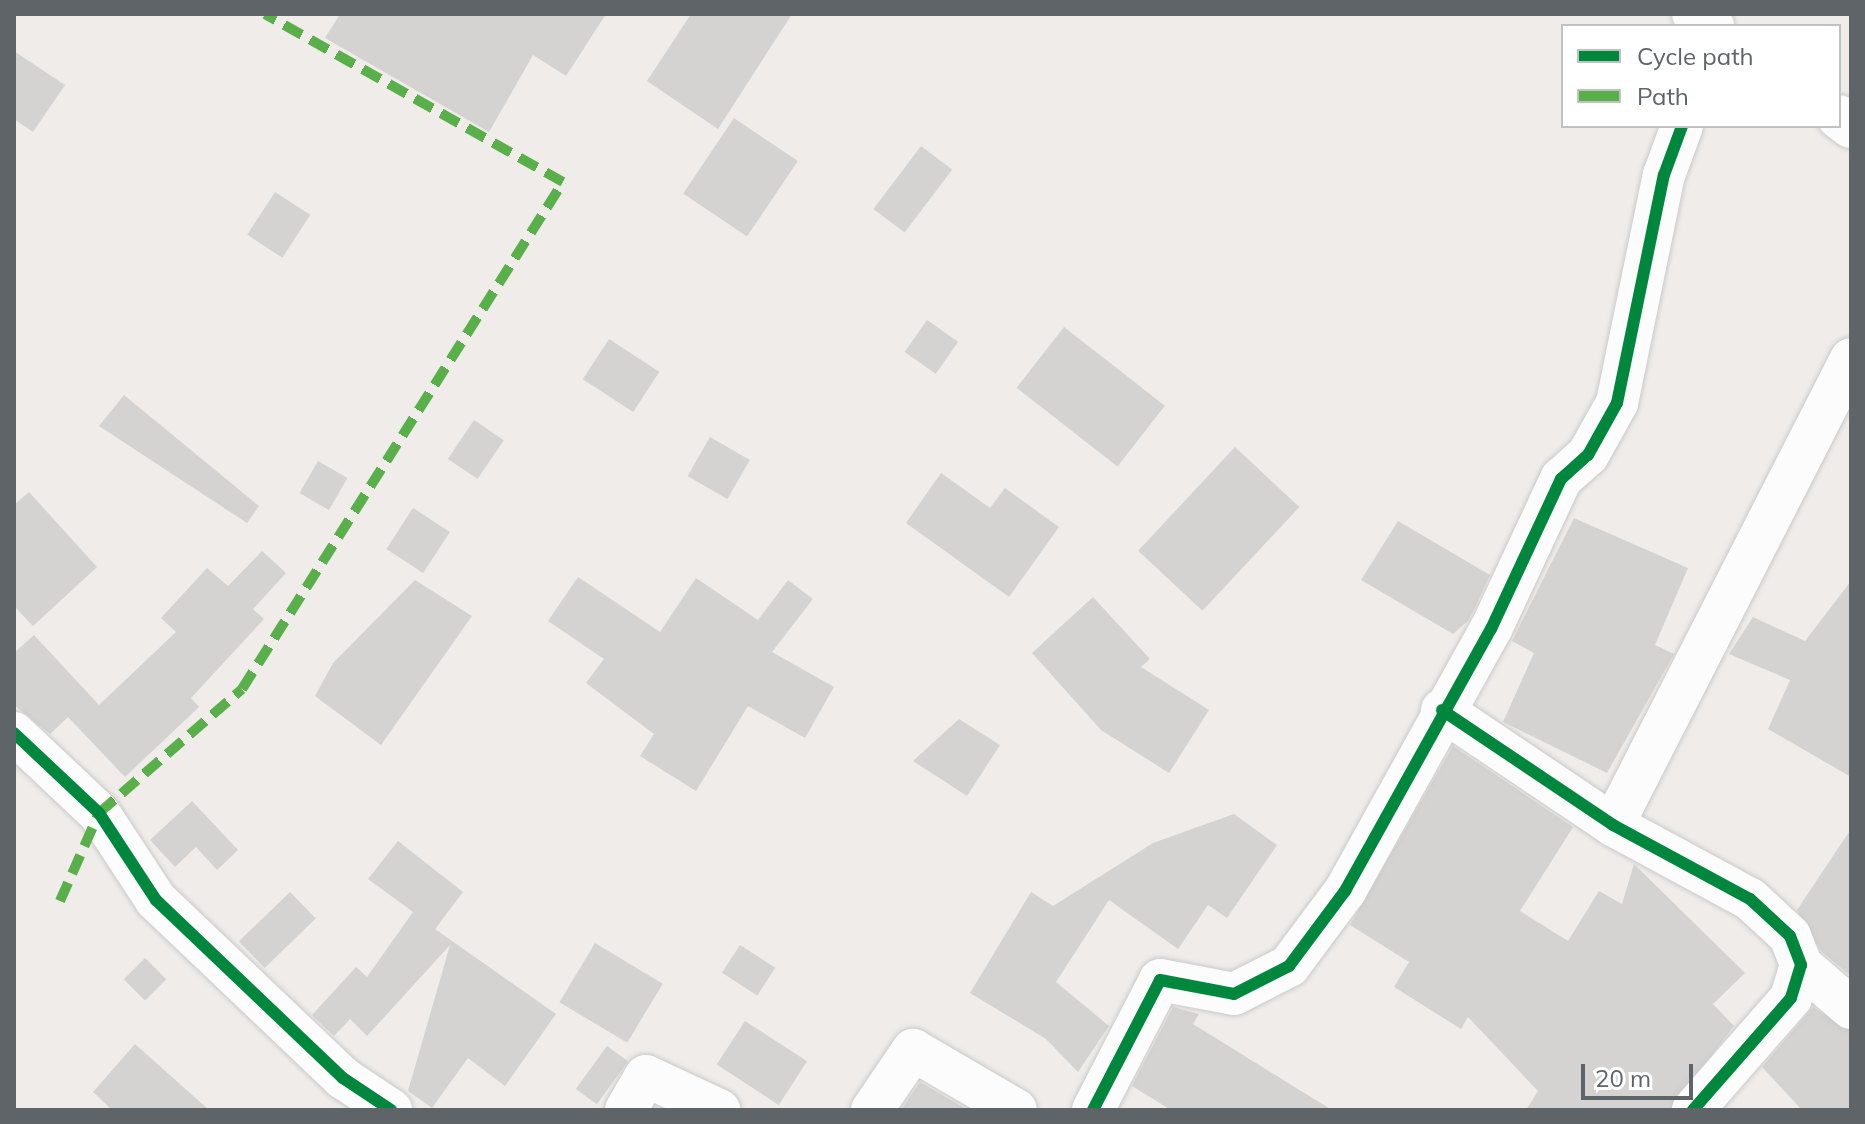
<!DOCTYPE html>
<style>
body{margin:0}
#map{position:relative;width:1865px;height:1124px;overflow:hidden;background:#efece9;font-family:Mulish,sans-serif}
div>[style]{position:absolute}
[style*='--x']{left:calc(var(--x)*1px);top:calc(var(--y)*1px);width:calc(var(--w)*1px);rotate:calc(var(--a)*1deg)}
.building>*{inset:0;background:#d5d3d2;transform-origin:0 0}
.roads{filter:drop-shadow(0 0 2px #cacaca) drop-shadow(0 0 2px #cacaca)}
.minor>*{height:42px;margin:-21px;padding:0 21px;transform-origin:21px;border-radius:21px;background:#fdfcfc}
.tertiary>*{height:44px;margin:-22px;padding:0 22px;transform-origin:22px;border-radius:22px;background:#fdfcfc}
.quiet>*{height:10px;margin-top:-5px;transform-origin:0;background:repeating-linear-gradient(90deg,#59b04a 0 20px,transparent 0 30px)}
.cycleway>*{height:12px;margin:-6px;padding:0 6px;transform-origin:6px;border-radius:6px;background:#00873e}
span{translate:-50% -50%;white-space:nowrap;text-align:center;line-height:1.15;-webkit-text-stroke:8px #fff;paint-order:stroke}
.frame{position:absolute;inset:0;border:16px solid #5e6468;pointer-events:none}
.legend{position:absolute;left:1561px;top:24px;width:280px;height:104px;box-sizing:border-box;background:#fff;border:2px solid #bfc1c3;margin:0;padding:10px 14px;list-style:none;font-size:24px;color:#5e6468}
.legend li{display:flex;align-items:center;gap:16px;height:40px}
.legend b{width:40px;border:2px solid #bfc1c3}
.scale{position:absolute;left:1581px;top:1064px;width:112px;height:36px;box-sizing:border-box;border:4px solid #5e6468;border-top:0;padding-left:10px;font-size:24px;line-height:28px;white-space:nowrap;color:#5e6468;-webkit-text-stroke:6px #fff;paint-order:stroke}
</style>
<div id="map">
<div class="building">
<i style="clip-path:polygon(340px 14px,606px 14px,566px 76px,533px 55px,489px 132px,325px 38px)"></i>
<i style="clip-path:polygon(691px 14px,792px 14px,718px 129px,647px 81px)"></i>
<i style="clip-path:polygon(14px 51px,65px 85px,33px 132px,14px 119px)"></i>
<i style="left:734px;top:118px;width:77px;height:91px;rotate:34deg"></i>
<i style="left:921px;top:146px;width:39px;height:79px;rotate:37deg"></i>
<i style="left:275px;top:192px;width:42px;height:51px;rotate:33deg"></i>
<i style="left:927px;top:320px;width:38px;height:39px;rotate:35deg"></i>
<i style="left:1064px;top:327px;width:128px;height:77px;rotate:38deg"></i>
<i style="left:609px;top:339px;width:60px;height:48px;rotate:33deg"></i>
<i style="clip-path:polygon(124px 395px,259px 506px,247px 523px,99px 426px)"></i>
<i style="left:474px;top:420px;width:36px;height:47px;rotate:34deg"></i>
<i style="left:710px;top:437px;width:46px;height:45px;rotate:30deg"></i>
<i style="left:1235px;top:447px;width:88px;height:142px;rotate:43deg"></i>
<i style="left:318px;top:461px;width:34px;height:37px;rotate:30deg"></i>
<i style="clip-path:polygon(941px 473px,990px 508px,1005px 488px,1059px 527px,1009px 597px,906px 523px)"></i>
<i style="clip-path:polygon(29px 492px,97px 567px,33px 626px,14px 606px,14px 505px)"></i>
<i style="left:413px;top:508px;width:44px;height:49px;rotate:33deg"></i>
<i style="clip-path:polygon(1574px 518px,1688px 568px,1655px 645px,1674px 654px,1607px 773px,1503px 722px,1534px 653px,1512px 641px)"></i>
<i style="clip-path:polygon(1398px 521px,1490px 575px,1469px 620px,1453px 634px,1361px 580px)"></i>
<i style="clip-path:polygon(262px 551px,286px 573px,253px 609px,264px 619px,191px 698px,199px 707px,125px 777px,68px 717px,50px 734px,14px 705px,14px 653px,34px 635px,99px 705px,176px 632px,161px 618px,207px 568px,228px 586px)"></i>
<i style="clip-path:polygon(578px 577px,660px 632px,696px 578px,758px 620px,788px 580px,813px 599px,772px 652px,834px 687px,805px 738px,748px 706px,696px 791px,640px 756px,654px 734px,586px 683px,604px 659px,548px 621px)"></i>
<i style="clip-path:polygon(415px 580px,472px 616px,381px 745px,315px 696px,333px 663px)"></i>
<i style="clip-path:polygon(1851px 581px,1851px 777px,1768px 729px,1790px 680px,1729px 654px,1753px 617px,1805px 641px)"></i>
<i style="clip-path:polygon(1093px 597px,1150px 659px,1141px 667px,1209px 710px,1169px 773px,1101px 730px,1032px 653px)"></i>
<i style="clip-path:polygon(959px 719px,1000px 745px,967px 796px,913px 761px)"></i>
<i style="clip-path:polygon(1453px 746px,1573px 827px,1520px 911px,1568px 941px,1599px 891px,1622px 904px,1634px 864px,1745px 973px,1713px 1004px,1734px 1026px,1670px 1110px,1526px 1110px,1538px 1091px,1468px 1017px,1461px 1029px,1394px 987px,1409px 962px,1350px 925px)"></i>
<i style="clip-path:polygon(192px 801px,238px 850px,217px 870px,196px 847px,175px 867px,150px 840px)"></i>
<i style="clip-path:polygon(1234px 814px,1277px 845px,1227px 918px,1208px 905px,1178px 949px,1109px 900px,1056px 982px,1109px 1026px,1078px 1072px,1046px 1039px,970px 993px,1031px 892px,1053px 906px,1153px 843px)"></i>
<i style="clip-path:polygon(1851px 829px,1851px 976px,1821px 951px,1797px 910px)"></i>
<i style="clip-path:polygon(398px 841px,463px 892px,435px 929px,556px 1014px,505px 1086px,468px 1058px,432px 1108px,408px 1091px,450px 945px,367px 1036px,350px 1019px,334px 1036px,312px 1015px,356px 967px,367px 977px,413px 912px,368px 879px)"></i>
<i style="left:290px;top:892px;width:37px;height:71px;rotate:46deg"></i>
<i style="left:595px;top:943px;width:79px;height:69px;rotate:31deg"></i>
<i style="left:740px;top:945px;width:42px;height:33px;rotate:33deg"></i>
<i style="left:145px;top:958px;width:30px;height:30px;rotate:45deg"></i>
<i style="clip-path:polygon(1173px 1007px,1199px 1014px,1193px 1024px,1332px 1110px,1171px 1110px,1132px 1086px)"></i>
<i style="clip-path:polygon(1813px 1007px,1851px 1031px,1851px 1110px,1802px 1110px,1762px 1067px)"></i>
<i style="left:745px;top:1021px;width:74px;height:52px;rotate:33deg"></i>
<i style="clip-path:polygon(135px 1044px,209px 1110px,112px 1110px,93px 1092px)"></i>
<i style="left:607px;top:1046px;width:26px;height:53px;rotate:36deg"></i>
<i style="clip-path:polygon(920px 1082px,968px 1110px,901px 1110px)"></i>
</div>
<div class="roads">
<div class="minor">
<i style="--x:1442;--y:710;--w:206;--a:33.9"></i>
<i style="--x:1613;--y:825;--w:156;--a:28.4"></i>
<i style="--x:1750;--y:899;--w:54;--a:42.8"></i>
<i style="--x:1790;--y:936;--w:31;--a:69"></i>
<i style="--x:1801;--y:965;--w:34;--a:107"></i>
<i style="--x:1791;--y:998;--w:149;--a:131.2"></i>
<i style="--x:14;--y:733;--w:117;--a:43.3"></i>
<i style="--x:99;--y:813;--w:104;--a:56.8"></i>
<i style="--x:156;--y:900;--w:258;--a:43.6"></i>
<i style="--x:343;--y:1078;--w:58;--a:33.7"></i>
<i style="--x:1613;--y:825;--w:523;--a:-62.95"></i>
<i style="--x:1801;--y:965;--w:66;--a:40.7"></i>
<i style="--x:626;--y:1110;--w:39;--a:-60"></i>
<i style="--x:646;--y:1076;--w:81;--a:25"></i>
<i style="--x:872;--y:1110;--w:73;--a:-55.7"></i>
<i style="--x:913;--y:1050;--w:119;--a:30.2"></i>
<i style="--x:1093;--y:1110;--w:146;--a:-62.7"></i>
<i style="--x:1160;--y:980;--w:75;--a:10.7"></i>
<i style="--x:1234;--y:994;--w:62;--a:-27"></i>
<i style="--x:1289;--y:966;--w:94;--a:-53.3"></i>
<i style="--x:1345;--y:891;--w:300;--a:-60.9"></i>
<i style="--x:1491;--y:629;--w:166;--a:-65"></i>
<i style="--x:1561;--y:479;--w:36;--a:-42"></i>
<i style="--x:1588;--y:455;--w:60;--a:-60.9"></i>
<i style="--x:1617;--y:403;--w:233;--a:-78.4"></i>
<i style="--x:1664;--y:175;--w:52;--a:-69.8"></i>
</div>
<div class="tertiary">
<i style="--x:1694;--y:14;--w:22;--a:34"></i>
<i style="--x:1839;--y:117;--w:15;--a:37"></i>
</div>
</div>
<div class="quiet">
<i style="--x:60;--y:901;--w:96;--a:-66.1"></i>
<i style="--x:99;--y:813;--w:189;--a:-40.9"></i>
<i style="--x:242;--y:689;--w:600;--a:-57.66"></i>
<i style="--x:563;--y:182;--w:342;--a:-150.6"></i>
</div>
<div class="cycleway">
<i style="--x:1442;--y:710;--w:206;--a:33.9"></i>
<i style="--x:1613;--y:825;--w:156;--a:28.4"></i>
<i style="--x:1750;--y:899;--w:54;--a:42.8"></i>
<i style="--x:1790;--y:936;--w:31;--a:69"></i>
<i style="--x:1801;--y:965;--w:34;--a:107"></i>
<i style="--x:1791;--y:998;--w:149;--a:131.2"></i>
<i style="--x:14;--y:733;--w:117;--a:43.3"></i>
<i style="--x:99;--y:813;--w:104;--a:56.8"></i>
<i style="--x:156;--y:900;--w:258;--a:43.6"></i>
<i style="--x:343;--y:1078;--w:58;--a:33.7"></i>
<i style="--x:1093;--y:1110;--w:146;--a:-62.7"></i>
<i style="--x:1160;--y:980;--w:75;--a:10.7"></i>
<i style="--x:1234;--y:994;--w:62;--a:-27"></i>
<i style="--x:1289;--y:966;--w:94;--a:-53.3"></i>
<i style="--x:1345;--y:891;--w:300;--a:-60.9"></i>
<i style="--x:1491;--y:629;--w:166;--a:-65"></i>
<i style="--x:1561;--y:479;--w:36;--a:-42"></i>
<i style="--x:1588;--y:455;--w:60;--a:-60.9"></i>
<i style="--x:1617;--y:403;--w:233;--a:-78.4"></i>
<i style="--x:1664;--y:175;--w:52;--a:-69.8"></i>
</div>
<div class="frame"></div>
<ul class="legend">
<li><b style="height:10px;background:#00873e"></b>Cycle path</li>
<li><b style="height:10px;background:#59b04a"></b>Path</li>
</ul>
<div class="scale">20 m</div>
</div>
